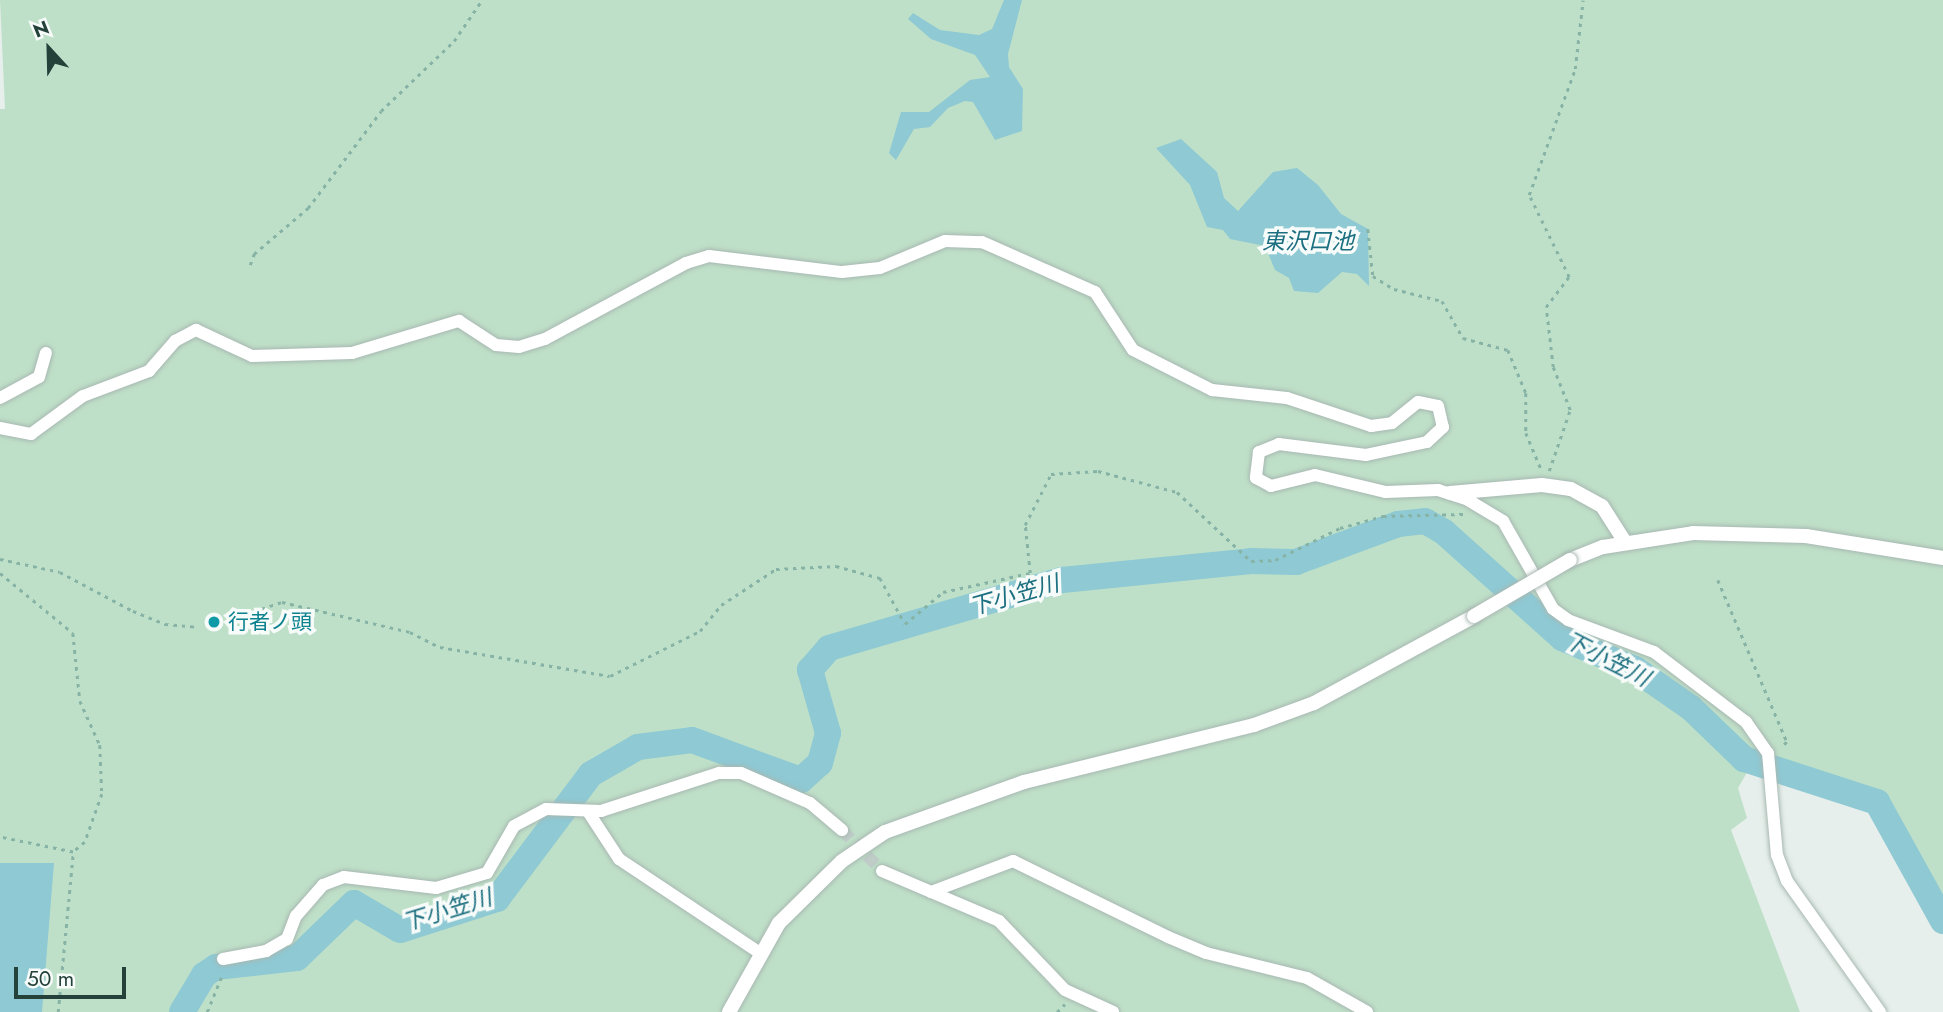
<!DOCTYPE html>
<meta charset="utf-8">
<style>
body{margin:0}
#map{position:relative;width:1943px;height:1012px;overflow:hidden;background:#e6efeb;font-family:Jost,"Noto Sans JP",sans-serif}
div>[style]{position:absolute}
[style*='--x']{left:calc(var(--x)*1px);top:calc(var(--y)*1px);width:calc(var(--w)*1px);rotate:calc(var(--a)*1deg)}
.green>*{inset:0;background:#bfe0c8}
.water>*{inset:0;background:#8ec9d4}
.river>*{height:26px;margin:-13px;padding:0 13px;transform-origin:13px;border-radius:13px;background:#8ec9d4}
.minor-tunnel>*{height:12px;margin-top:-6px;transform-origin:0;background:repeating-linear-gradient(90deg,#bfccc8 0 12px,transparent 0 18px)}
.path>*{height:2.5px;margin-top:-1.25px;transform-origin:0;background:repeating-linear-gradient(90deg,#86b3a5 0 3.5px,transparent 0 8.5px)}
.roads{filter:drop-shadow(0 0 2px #a8b8b2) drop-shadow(0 0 2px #a8b8b2)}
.minor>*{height:12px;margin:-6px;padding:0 6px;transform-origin:6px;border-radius:6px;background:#fff}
.tertiary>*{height:14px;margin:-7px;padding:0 7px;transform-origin:7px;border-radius:7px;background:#fff}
.bridges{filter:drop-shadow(0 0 2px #a8b8b2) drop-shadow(0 0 2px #a8b8b2)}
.tertiary-bridge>*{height:14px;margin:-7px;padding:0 7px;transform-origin:7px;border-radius:7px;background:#fff}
.dots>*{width:19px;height:19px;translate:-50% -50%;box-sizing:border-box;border:4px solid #f7fbf9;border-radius:50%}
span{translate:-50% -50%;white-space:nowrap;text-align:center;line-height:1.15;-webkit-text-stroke:7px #f7fbf9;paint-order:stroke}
.culture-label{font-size:21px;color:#0d838f}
.left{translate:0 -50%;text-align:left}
.water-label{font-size:23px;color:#1c6f80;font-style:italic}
.north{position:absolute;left:14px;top:14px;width:70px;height:70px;-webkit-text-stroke:5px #f7fbf9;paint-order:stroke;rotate:338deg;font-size:19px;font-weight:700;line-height:28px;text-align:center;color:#24423a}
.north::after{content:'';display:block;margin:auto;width:24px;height:32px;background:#24423a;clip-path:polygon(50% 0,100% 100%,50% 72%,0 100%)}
.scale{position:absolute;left:14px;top:967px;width:112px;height:32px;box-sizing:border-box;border:4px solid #24423a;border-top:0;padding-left:9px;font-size:21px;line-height:24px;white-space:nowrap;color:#24423a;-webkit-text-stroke:5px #f7fbf9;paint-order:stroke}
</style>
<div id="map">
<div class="green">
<i style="clip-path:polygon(0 0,1943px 0,1943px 905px,1870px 791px,1753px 762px,1738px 788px,1747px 818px,1731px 830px,1800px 1012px,0 1012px,0 109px,5px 109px)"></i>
</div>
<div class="water">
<i style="clip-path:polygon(1004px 0,1022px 0,1008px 54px,1009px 67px,1023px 89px,1022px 131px,995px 140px,973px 102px,965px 101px,948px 108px,930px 127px,914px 129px,896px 160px,889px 153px,901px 112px,929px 112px,970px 80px,990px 77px,975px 55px,931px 39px,908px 19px,913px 13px,940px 30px,979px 35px,992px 29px)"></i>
<i style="clip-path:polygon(1181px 139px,1217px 172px,1224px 198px,1238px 211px,1273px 172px,1297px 168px,1318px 185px,1341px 214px,1368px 229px,1369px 286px,1357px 274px,1342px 272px,1318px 293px,1294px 291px,1289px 278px,1275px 270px,1265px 246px,1230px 239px,1223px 230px,1207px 227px,1190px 185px,1156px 148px)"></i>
<i style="clip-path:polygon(0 863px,54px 863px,42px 1012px,0 1012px)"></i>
</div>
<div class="river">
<i style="--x:182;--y:1012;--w:43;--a:-59.3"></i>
<i style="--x:204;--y:975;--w:14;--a:-34"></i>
<i style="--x:216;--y:967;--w:81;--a:-6.3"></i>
<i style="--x:297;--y:958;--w:79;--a:-44"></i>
<i style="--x:354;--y:903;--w:53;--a:30.4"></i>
<i style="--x:400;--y:930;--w:102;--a:-17.7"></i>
<i style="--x:497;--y:899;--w:156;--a:-53.1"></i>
<i style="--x:591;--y:774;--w:54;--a:-29.9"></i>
<i style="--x:638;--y:747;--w:54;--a:-7.4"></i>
<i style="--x:692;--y:740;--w:116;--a:20.2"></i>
<i style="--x:801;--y:780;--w:25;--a:-42"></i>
<i style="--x:820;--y:763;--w:31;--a:-75"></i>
<i style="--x:828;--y:733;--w:66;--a:-105.9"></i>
<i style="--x:810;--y:670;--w:29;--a:-49"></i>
<i style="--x:829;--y:648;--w:243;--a:-16.3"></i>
<i style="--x:1062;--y:580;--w:190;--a:-5.7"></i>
<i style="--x:1251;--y:561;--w:45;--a:1.3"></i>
<i style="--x:1296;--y:562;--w:109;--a:-20.4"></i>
<i style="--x:1398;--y:524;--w:27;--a:-6"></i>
<i style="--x:1425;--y:521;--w:22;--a:30"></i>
<i style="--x:1444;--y:532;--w:159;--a:41.9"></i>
<i style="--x:1562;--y:638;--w:79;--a:23"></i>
<i style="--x:1635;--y:669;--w:68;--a:34.9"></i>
<i style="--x:1691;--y:708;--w:74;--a:43.9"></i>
<i style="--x:1744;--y:759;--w:140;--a:17.9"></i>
<i style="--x:1877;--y:802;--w:136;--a:61"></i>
</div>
<div class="minor-tunnel">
<i style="--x:842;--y:830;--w:57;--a:45.7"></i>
</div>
<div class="path">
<i style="--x:1368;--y:229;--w:47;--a:83.9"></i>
<i style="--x:1373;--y:276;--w:25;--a:32"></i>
<i style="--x:1394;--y:289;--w:49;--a:14"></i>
<i style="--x:1442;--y:301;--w:43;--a:60.4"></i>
<i style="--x:1463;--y:338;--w:47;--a:14.9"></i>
<i style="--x:1508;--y:350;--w:47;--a:67.3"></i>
<i style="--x:1526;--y:393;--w:40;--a:90"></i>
<i style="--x:1526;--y:433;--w:41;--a:67.2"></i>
<i style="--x:250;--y:265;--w:12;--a:-70"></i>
<i style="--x:254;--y:254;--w:71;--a:-40.4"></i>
<i style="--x:308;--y:208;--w:121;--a:-53"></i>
<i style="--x:381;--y:111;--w:101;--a:-43.8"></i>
<i style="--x:454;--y:41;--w:50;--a:-55.7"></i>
<i style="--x:1549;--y:471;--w:65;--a:-71"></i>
<i style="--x:1570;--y:410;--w:46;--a:-111.6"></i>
<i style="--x:1553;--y:367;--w:60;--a:-96.7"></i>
<i style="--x:1546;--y:307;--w:38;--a:-53"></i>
<i style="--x:1569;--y:277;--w:91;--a:-116"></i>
<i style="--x:1529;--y:195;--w:134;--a:-69.9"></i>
<i style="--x:1575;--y:69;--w:69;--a:-83.4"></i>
<i style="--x:0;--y:559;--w:61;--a:12.2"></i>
<i style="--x:60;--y:572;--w:83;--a:28.1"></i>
<i style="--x:133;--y:611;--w:35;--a:22"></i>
<i style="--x:165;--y:624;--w:33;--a:5"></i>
<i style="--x:0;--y:573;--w:94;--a:39.4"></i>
<i style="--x:73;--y:633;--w:68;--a:84.1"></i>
<i style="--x:80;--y:701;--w:48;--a:65.6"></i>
<i style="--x:100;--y:745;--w:49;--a:87.7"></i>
<i style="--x:102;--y:794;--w:51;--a:109.5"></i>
<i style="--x:85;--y:842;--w:16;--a:140"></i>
<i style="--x:73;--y:852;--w:75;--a:-168.4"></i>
<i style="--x:1718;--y:580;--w:176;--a:66.9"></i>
<i style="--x:1787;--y:742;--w:8;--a:135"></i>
<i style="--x:229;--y:619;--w:56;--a:-17.8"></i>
<i style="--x:282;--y:602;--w:131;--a:13.2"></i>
<i style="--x:410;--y:632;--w:34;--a:27"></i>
<i style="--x:440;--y:647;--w:172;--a:9.7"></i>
<i style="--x:610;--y:676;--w:101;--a:-26.6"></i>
<i style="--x:700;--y:631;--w:33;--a:-51"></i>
<i style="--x:721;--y:605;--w:66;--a:-33.2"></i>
<i style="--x:776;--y:569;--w:60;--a:-2.9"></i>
<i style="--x:836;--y:566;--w:46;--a:15.3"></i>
<i style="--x:880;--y:578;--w:52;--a:61.5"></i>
<i style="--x:905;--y:624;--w:50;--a:-40.1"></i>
<i style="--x:943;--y:592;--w:89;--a:-12.3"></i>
<i style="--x:1030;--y:573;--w:48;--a:-95.9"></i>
<i style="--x:1025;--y:525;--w:57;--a:-63"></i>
<i style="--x:1051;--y:474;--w:47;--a:-3.7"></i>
<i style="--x:1098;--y:471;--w:82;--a:14.9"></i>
<i style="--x:1177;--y:492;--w:101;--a:43"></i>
<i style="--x:1251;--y:561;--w:24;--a:-2"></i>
<i style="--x:1275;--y:560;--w:72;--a:-26.2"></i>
<i style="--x:1340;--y:528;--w:45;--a:-15.6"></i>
<i style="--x:1383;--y:516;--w:80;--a:-1.4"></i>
<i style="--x:58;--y:1012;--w:161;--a:-84.6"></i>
<i style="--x:207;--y:1012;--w:42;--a:-67.7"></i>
<i style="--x:1057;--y:1012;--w:11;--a:-45"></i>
</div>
<div class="roads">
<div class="minor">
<i style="--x:0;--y:398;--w:44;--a:-28.3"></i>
<i style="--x:39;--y:377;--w:25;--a:-74"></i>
<i style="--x:0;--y:428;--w:32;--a:11"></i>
<i style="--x:31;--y:434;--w:64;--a:-36.2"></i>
<i style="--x:83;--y:396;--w:71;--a:-20.7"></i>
<i style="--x:149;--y:371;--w:40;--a:-49"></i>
<i style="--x:175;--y:341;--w:24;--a:-28"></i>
<i style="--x:196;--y:330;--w:62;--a:24.9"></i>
<i style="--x:252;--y:356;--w:100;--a:-1.7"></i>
<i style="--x:352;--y:353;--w:112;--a:-16.7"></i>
<i style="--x:459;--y:321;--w:44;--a:33"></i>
<i style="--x:496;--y:345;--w:23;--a:5"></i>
<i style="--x:519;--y:347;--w:27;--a:-17"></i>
<i style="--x:545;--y:339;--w:160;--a:-28.3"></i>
<i style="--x:686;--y:263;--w:24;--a:-17"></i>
<i style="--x:709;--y:256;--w:134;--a:6.9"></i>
<i style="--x:842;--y:272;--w:38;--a:-6"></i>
<i style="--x:880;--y:268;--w:70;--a:-22.6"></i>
<i style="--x:945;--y:241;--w:37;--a:2"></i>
<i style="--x:982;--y:242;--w:124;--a:23.9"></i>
<i style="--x:1095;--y:292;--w:69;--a:56.8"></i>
<i style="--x:1133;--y:350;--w:89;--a:26.9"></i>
<i style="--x:1212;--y:390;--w:75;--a:6.1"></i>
<i style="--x:1287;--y:398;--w:89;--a:18.4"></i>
<i style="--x:1371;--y:426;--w:21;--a:-8"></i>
<i style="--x:1392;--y:423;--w:33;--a:-39"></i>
<i style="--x:1418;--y:402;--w:20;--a:11"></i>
<i style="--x:1438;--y:406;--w:22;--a:77"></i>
<i style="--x:1443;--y:427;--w:22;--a:137"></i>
<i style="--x:1427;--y:442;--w:62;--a:168"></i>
<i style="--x:1366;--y:455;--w:88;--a:-172.8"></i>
<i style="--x:1279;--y:444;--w:22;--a:158"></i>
<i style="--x:1259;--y:452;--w:26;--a:97"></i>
<i style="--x:1256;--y:478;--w:17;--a:28"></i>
<i style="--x:1271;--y:486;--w:45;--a:-14"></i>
<i style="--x:1315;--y:475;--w:73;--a:13.5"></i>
<i style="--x:1386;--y:492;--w:52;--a:-2.2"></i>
<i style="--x:1438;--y:490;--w:32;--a:18"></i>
<i style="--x:1468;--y:500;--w:41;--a:31"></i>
<i style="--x:1503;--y:521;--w:101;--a:60.4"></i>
<i style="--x:1553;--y:609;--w:19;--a:36"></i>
<i style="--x:1568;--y:620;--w:92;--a:20.4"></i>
<i style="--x:1654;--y:652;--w:116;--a:37.3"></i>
<i style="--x:1746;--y:722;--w:38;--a:55"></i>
<i style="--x:1768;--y:753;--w:102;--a:85"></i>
<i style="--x:1777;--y:855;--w:28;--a:69"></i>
<i style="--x:1787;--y:881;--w:161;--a:54.6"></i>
<i style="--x:589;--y:813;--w:55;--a:56.9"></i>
<i style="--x:619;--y:859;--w:169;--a:33.7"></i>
<i style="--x:882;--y:871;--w:127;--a:23.1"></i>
<i style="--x:999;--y:921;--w:95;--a:46.3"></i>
<i style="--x:1065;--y:990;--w:53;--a:24.6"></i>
<i style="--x:931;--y:892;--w:88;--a:-20.7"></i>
<i style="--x:1013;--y:861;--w:173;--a:26.1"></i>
<i style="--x:1168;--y:937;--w:41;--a:22.8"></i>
<i style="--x:1206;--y:953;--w:104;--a:13.9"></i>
<i style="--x:1307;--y:978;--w:69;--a:29.5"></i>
<i style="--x:223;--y:959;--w:44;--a:-10.5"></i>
<i style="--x:266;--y:951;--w:24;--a:-30"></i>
<i style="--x:287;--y:939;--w:25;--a:-69"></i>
<i style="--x:296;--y:916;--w:41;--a:-48.9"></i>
<i style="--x:323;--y:885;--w:22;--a:-21"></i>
<i style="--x:344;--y:877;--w:93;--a:6.8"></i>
<i style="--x:436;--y:888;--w:53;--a:-16.4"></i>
<i style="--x:487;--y:873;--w:54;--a:-60.1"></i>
<i style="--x:514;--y:826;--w:36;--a:-28"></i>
<i style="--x:546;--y:809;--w:55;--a:2.1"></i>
<i style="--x:601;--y:811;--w:124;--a:-17.9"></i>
<i style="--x:719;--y:773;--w:22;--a:0"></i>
<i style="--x:741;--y:773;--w:75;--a:23.5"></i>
<i style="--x:810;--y:803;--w:42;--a:40.2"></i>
</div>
<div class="tertiary">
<i style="--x:1450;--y:493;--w:92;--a:-5"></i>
<i style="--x:1542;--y:485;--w:29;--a:8"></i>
<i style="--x:1571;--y:489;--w:35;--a:29"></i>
<i style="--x:1602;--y:506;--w:43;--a:57.4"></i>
<i style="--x:1570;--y:560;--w:35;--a:-22"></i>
<i style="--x:1603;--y:547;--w:91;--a:-8.8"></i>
<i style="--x:1693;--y:533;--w:113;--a:1.5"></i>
<i style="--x:1806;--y:536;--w:139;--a:9.1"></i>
<i style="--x:729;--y:1012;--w:102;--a:-60.7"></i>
<i style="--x:779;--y:923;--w:88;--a:-44.5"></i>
<i style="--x:842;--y:861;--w:52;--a:-34"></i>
<i style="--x:885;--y:832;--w:148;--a:-19.8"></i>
<i style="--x:1024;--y:782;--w:237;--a:-13.9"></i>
<i style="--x:1254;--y:725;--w:64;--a:-20.1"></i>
<i style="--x:1314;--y:703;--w:182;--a:-28.5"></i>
</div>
</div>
<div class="bridges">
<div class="tertiary-bridge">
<i style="--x:1474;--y:616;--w:111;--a:-30.3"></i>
</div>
</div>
<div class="dots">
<i style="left:214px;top:622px;background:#0f9aa8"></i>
</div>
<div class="culture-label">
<span class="left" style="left:228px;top:622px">行者ノ頭</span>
</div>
<div class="water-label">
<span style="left:1308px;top:241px">東沢口池</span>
<span style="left:1014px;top:595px;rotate:-16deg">下小笠川</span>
<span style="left:1607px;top:659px;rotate:27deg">下小笠川</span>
<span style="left:447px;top:910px;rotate:-17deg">下小笠川</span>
</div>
<div class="north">N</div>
<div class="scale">50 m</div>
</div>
